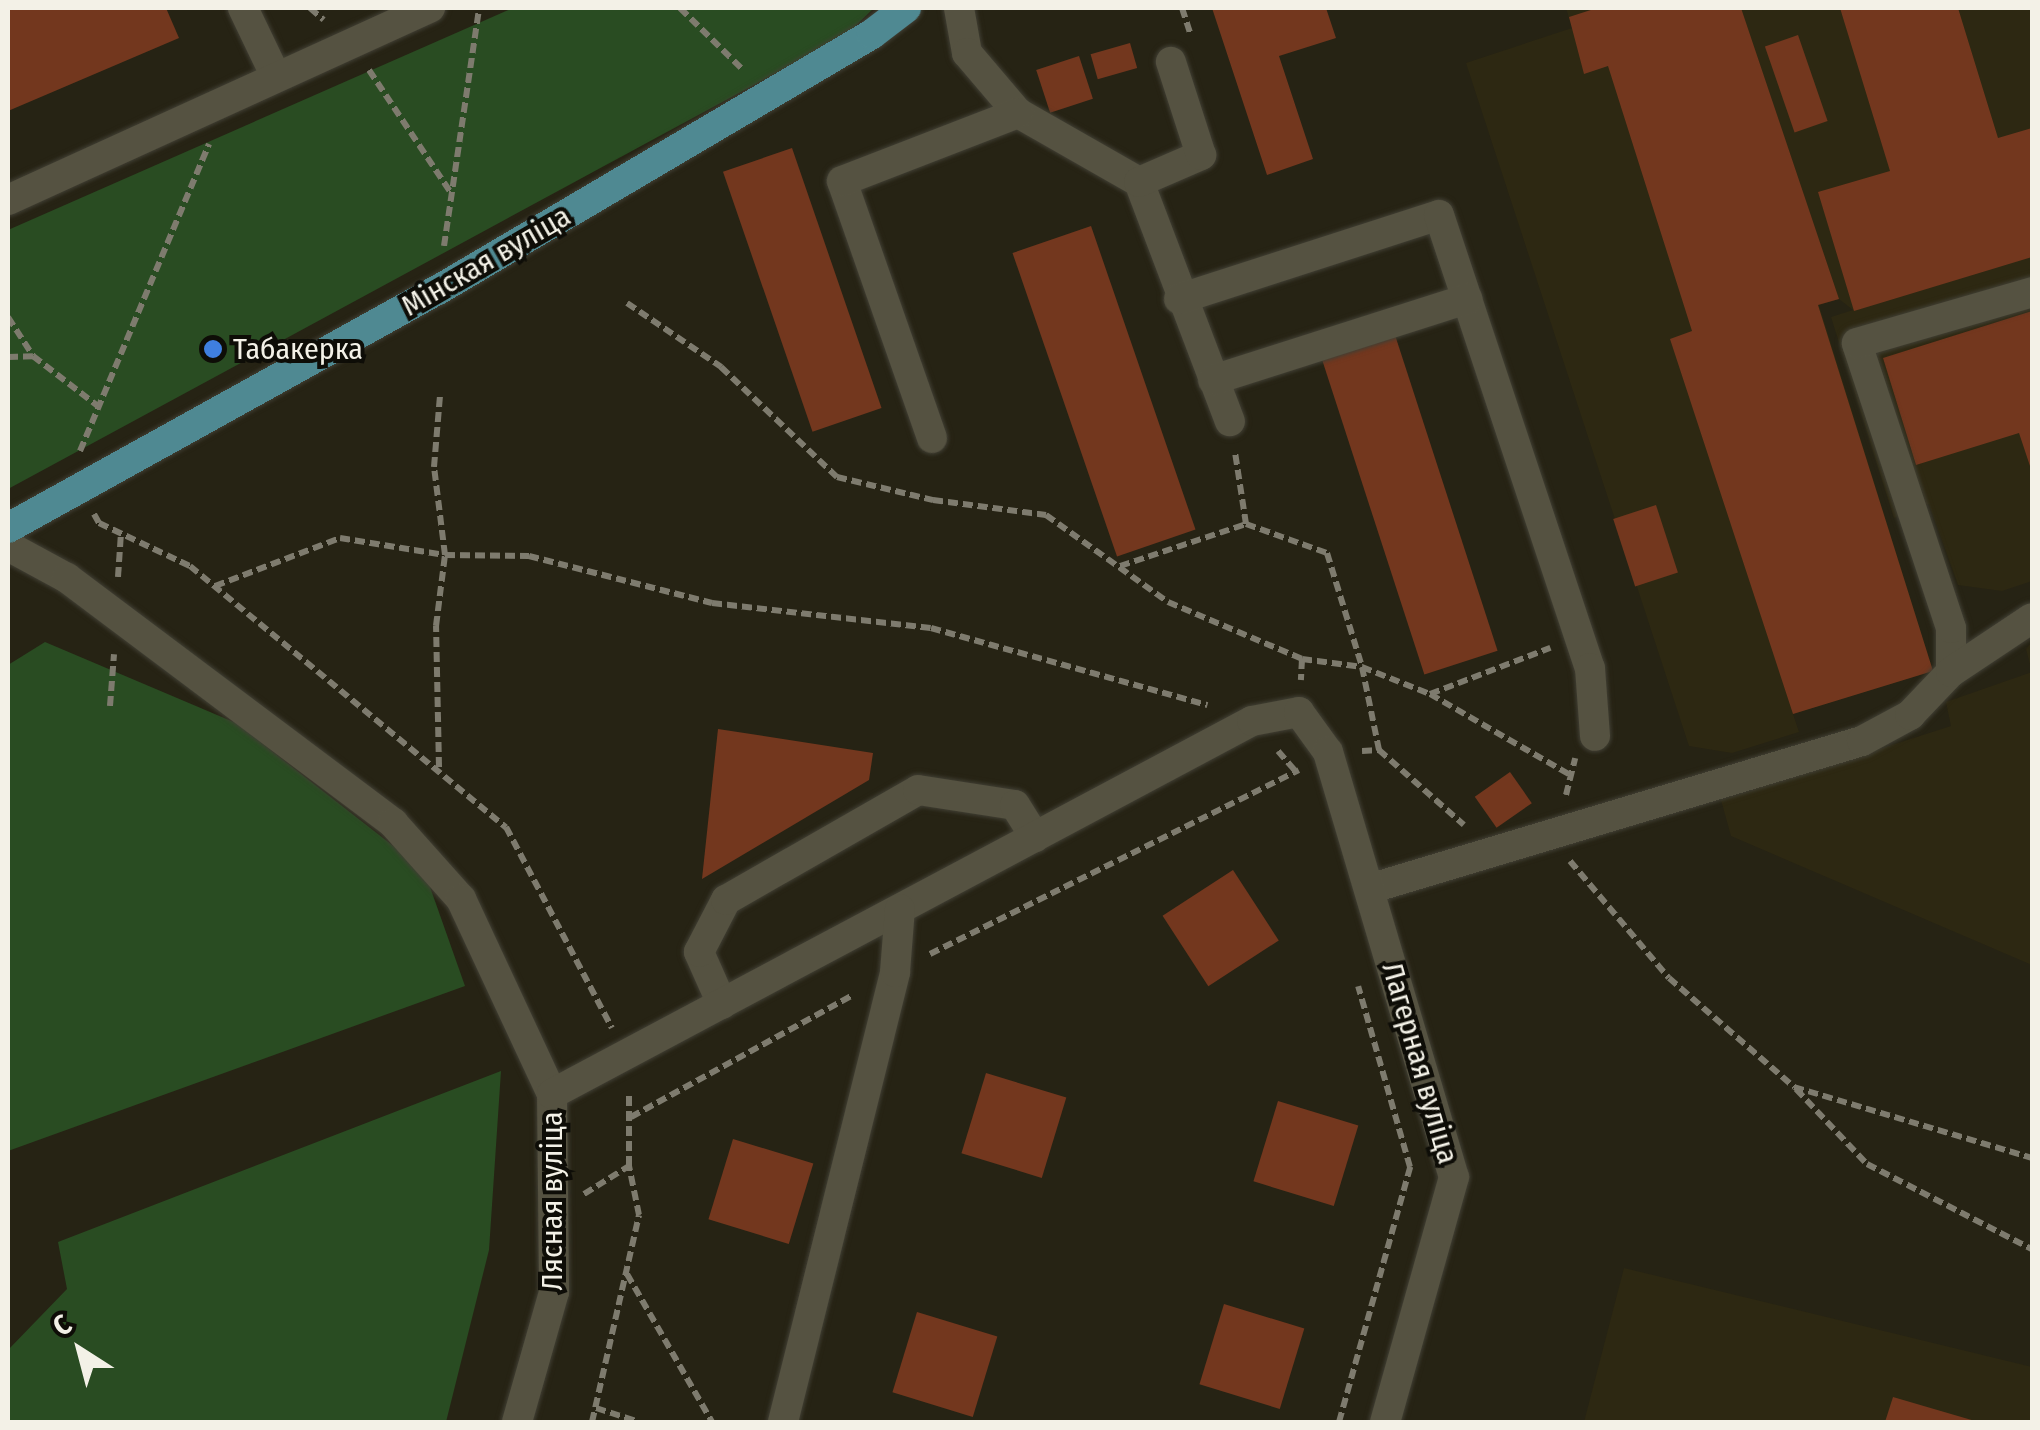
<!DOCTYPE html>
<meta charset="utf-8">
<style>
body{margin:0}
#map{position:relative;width:2040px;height:1430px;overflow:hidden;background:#262314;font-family:"Fira Sans Condensed",sans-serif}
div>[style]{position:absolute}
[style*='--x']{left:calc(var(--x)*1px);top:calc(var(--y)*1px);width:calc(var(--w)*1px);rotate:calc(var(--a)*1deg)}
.built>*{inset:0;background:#2d2812}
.green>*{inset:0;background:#294c22}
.building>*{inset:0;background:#73371e;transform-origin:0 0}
.path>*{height:6px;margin-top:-3px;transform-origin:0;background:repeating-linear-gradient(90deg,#7e7b6e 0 10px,transparent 0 15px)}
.roads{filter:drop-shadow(0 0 2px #413f34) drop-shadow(0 0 2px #413f34)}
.minor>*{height:30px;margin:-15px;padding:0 15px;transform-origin:15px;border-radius:15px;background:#555241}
.major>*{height:30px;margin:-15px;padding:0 15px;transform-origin:15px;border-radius:15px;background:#4f8992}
.dots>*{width:28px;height:28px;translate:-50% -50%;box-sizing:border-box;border:5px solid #0e0d07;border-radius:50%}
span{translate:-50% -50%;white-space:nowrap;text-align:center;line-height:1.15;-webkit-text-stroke:8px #0e0d07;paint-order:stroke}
.street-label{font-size:30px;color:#f3f1e7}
.poi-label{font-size:30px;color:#f3f1e7}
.left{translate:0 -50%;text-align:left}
.frame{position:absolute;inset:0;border:10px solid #f3f1e7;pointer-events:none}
.north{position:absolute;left:30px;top:1300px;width:100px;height:100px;-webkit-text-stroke:8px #0e0d07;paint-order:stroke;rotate:324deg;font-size:28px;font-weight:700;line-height:40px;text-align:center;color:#f3f1e7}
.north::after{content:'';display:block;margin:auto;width:35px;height:45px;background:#f3f1e7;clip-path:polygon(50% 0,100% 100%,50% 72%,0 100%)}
</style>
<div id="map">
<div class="built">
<i style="clip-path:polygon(1566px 8px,2032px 8px,2032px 581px,2002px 591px,1958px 585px,1929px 504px,1894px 518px,1831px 317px,1853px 310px,1839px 299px,1819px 305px,1933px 671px,1793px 714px,1799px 732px,1732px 753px,1689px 746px,1466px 63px,1572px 28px)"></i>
<i style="clip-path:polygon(2032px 642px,2032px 965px,1731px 836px,1721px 800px,1951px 726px,1946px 702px,2032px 672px,2026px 649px)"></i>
<i style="clip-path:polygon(1624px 1268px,2032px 1367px,2032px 1422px,1584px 1422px)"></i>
</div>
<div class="green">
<i style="clip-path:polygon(513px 8px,874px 8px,846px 35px,8px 489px,8px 230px)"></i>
<i style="clip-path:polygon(45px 642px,236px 723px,424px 870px,465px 986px,8px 1151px,8px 665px)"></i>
<i style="clip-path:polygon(501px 1071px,489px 1250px,446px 1422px,8px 1422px,8px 1350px,67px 1289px,58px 1242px)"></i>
</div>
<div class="building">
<i style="clip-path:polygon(8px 8px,166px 8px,179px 38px,8px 111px)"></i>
<i style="clip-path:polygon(1212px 8px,1326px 8px,1336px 38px,1279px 56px,1313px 159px,1267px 175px)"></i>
<i style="clip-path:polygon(1597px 8px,1741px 8px,1839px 299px,1818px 305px,1933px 671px,1793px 714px,1670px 339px,1692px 331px,1608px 66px,1584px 74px,1569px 17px)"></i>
<i style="clip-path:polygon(1840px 8px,1958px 8px,1998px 138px,2032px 128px,2032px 257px,1854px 311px,1818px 192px,1890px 171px)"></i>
<i style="left:1798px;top:35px;width:91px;height:35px;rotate:71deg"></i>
<i style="left:1130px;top:43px;width:26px;height:41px;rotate:74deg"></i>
<i style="left:1079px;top:56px;width:45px;height:45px;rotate:72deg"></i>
<i style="left:792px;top:148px;width:275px;height:73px;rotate:71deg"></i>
<i style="left:1091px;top:226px;width:321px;height:83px;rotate:71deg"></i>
<i style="clip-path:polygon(2032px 311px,2032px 472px,2019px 433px,1916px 465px,1883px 358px)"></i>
<i style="left:1395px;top:335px;width:332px;height:77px;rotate:72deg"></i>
<i style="left:1656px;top:505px;width:71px;height:45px;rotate:72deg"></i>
<i style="clip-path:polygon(718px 729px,873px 753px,869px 780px,702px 879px)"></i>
<i style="left:1510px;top:772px;width:38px;height:43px;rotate:55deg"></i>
<i style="left:1233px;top:870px;width:84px;height:84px;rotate:57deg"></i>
<i style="left:986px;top:1073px;width:84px;height:84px;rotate:17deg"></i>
<i style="left:1278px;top:1101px;width:84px;height:84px;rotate:17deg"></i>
<i style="left:733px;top:1139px;width:84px;height:84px;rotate:17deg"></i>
<i style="left:1224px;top:1304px;width:84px;height:84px;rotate:17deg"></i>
<i style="left:917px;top:1312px;width:84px;height:84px;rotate:17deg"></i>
<i style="clip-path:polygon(1893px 1397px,1975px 1421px,1974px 1422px,1885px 1422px)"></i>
</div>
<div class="path">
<i style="--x:310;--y:8;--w:18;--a:41"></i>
<i style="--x:680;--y:8;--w:88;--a:44.5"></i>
<i style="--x:1182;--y:8;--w:26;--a:72"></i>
<i style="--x:369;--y:70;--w:148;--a:56.3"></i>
<i style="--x:444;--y:246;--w:241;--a:-81.6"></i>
<i style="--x:627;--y:303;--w:114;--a:34.2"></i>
<i style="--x:721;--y:367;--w:160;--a:43.5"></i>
<i style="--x:837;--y:477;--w:99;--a:13.5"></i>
<i style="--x:933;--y:500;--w:114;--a:7.6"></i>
<i style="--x:1046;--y:515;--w:150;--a:35.5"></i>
<i style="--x:1168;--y:602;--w:146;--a:23"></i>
<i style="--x:1302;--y:659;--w:21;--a:93"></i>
<i style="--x:8;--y:317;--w:46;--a:57.3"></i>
<i style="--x:33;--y:356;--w:82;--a:37.6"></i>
<i style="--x:8;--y:357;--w:25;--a:-2"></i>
<i style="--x:80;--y:451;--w:333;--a:-67.2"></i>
<i style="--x:94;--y:514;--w:10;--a:61"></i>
<i style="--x:99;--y:523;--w:101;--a:25.3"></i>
<i style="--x:190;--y:566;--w:410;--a:39.6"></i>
<i style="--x:506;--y:827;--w:227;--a:62.2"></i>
<i style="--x:1246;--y:524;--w:86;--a:19.7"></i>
<i style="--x:1327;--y:553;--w:119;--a:72.9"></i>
<i style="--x:1362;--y:667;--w:85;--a:78.4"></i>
<i style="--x:1379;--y:750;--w:113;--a:41.4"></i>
<i style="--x:1120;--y:566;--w:133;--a:-18.4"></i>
<i style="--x:1246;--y:524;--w:73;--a:-98.7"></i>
<i style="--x:118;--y:577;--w:44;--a:-86.1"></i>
<i style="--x:215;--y:586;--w:134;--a:-21"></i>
<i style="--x:340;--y:538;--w:106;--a:9.2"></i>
<i style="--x:445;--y:555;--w:84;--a:0.7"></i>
<i style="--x:529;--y:556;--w:189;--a:14.4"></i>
<i style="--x:712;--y:603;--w:220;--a:6.5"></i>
<i style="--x:931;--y:628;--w:287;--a:15.6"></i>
<i style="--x:1302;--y:659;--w:61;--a:7.6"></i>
<i style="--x:1362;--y:667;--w:73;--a:21.7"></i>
<i style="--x:1430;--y:694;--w:164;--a:30"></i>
<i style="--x:1430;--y:694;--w:129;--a:-21"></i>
<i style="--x:110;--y:706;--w:52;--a:-85.6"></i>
<i style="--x:1278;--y:751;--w:28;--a:49"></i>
<i style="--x:1362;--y:751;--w:17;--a:-3"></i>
<i style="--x:439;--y:767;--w:141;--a:-91.2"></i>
<i style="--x:436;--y:626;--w:72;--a:-82.8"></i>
<i style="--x:445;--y:555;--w:89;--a:-97.1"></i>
<i style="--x:434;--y:467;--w:72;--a:-85.2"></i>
<i style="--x:1566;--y:795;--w:38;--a:-76"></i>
<i style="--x:1570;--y:861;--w:153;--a:49.8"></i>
<i style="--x:1669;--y:978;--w:166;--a:41.1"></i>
<i style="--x:1794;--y:1087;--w:248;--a:16.6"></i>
<i style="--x:930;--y:954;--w:412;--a:-26.5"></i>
<i style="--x:1796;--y:1089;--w:103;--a:46.6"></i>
<i style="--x:1867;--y:1164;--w:186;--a:27.3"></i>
<i style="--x:631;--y:1117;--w:253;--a:-28.8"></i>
<i style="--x:584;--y:1194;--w:53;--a:-31.9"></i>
<i style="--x:629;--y:1166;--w:74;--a:-90"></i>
<i style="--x:627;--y:1274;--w:171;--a:60.1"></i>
<i style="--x:596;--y:1408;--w:45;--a:18"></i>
<i style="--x:592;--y:1422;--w:212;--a:-77.2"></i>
<i style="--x:639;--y:1215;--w:50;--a:-101.5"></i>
<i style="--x:1339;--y:1422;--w:265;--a:-74.4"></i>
<i style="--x:1410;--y:1167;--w:188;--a:-106"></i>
</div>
<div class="roads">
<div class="minor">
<i style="--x:243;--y:8;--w:76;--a:64.4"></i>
<i style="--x:959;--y:8;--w:46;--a:79.9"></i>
<i style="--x:967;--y:53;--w:79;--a:49.6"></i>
<i style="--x:1018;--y:113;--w:139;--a:29.7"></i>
<i style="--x:1139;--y:182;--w:256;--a:69.2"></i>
<i style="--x:1139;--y:182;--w:68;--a:-23.5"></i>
<i style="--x:1201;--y:155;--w:98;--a:-107.9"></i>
<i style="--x:8;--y:200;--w:464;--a:-24.5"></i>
<i style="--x:1179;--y:299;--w:273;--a:-17.9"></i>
<i style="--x:1439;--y:215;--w:478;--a:71.6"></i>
<i style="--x:1590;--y:668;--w:68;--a:85.8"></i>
<i style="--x:1213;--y:380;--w:267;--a:-17.7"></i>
<i style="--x:932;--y:438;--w:272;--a:-109.3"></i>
<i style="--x:842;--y:181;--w:189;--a:-21.1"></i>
<i style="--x:8;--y:546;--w:67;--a:28.5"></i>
<i style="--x:67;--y:578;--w:408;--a:36.9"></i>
<i style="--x:393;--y:823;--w:102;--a:48.2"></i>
<i style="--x:461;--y:899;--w:215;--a:65"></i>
<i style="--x:552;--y:1094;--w:198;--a:89.4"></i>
<i style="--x:554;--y:1292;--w:135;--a:105.9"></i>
<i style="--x:1951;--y:672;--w:44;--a:-90"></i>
<i style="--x:1951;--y:628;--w:300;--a:-108.3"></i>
<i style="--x:1857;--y:343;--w:182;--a:-16.2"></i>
<i style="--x:1369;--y:889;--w:515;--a:-16.71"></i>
<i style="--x:1862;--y:741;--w:55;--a:-28.4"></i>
<i style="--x:1910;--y:715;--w:59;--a:-46.4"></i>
<i style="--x:1951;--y:672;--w:97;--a:-33.7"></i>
<i style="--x:722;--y:1004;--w:57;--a:-113.9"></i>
<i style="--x:699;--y:952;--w:59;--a:-62.6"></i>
<i style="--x:726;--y:900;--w:221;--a:-29.8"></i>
<i style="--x:918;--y:790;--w:98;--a:8.8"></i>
<i style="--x:1015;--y:805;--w:38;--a:58"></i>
<i style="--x:552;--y:1094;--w:793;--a:-28.05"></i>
<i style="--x:1252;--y:721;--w:48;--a:-10.8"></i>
<i style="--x:1299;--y:712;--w:49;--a:54.1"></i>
<i style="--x:1328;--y:752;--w:443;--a:73.5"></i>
<i style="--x:1454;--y:1177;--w:255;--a:105.7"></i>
<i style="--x:783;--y:1422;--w:464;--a:-76"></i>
<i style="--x:895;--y:972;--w:63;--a:-85.5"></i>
</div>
<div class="major">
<i style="--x:8;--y:528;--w:491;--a:-29"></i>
<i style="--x:438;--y:290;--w:504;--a:-30.53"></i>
<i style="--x:872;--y:34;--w:43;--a:-37.4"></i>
</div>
</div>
<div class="dots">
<i style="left:213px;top:349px;background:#3f7fe0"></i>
</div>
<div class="street-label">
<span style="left:486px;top:261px;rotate:-30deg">Мінская вуліца</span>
<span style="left:1420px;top:1063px;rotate:74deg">Лагерная вуліца</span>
<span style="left:552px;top:1201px;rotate:-90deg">Лясная вуліца</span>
</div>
<div class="poi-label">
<span class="left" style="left:233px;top:349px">Табакерка</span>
</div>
<div class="frame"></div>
<div class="north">С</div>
</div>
